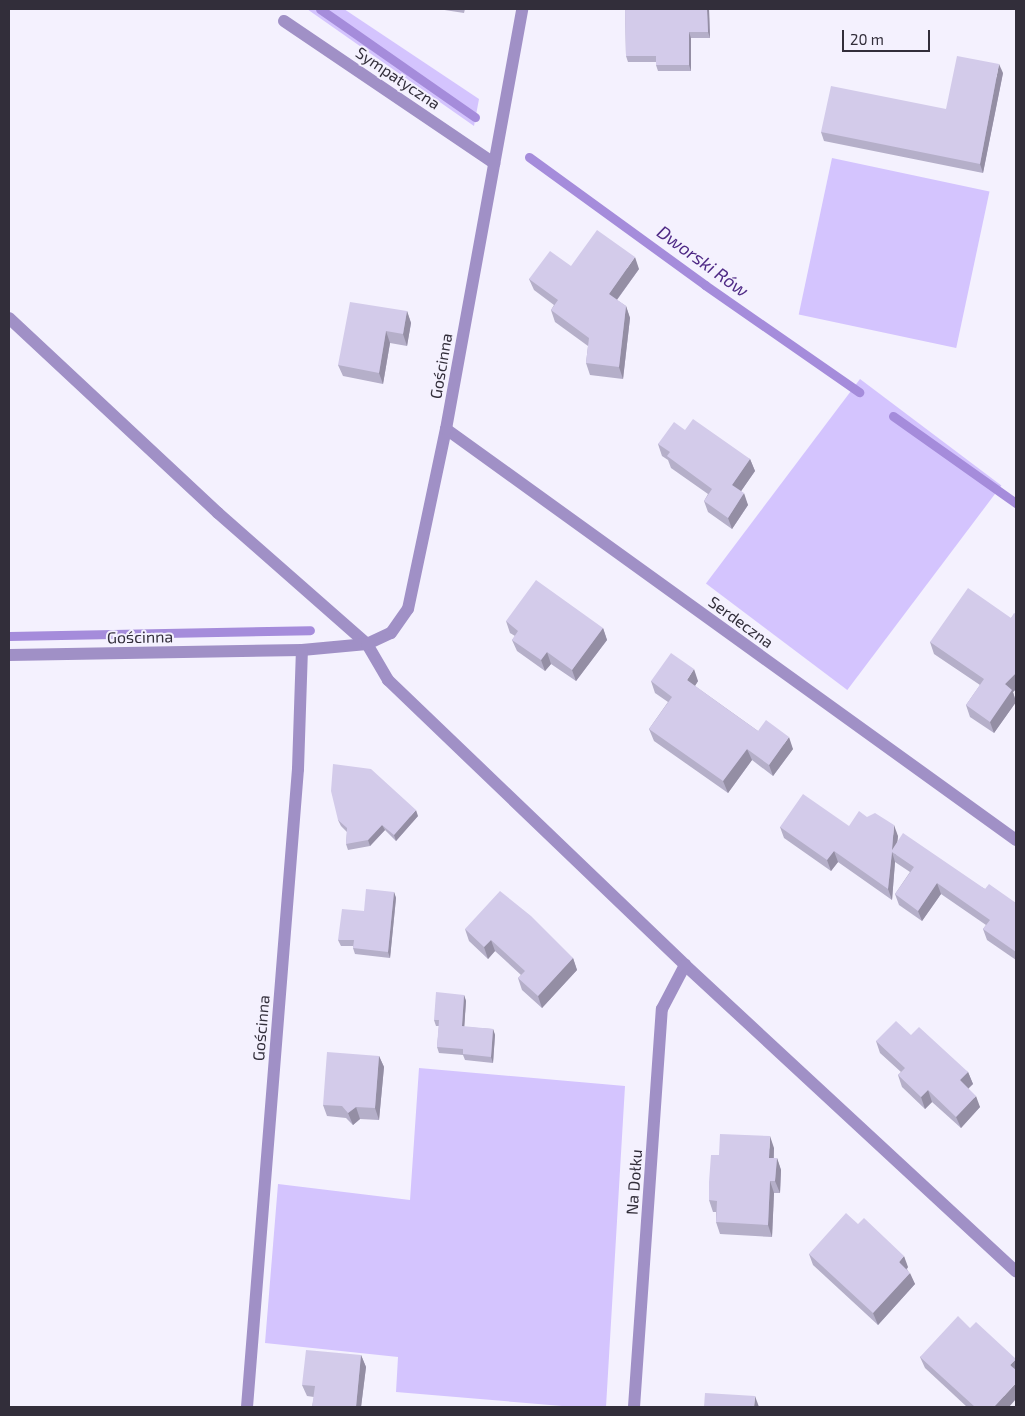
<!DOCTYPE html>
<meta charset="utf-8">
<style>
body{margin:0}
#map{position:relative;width:1025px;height:1416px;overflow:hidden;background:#f4f1fe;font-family:"Exo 2",sans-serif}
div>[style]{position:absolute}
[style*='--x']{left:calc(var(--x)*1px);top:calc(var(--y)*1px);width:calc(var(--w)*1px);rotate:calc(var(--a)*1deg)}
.green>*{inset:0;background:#d4c4fe;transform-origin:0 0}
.stream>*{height:9px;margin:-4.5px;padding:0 4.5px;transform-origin:4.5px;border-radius:4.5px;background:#a58cdb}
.minor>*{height:12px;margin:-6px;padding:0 6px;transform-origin:6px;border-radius:6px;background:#a090c6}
.wall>*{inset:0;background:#b5afc9}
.shaded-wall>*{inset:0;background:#948ea4}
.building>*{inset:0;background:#d3cbea}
span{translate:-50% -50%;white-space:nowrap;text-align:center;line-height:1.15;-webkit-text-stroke:4px #f4f1fe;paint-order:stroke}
.street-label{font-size:16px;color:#322e3a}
.water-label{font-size:18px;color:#4e2985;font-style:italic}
.frame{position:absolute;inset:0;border:10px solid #322e3a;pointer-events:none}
.scale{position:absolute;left:842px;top:30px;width:88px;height:22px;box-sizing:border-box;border:2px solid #322e3a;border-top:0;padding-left:6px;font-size:15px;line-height:18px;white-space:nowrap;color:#322e3a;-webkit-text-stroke:4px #f4f1fe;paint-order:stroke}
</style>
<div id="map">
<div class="green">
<i style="clip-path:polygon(307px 9px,344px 9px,479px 99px,474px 126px)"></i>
<i style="left:832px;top:158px;width:161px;height:160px;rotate:12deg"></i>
<i style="left:860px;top:379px;width:177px;height:256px;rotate:37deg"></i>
<i style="clip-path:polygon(419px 1068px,625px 1086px,606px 1407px,574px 1407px,396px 1392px,398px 1357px,265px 1343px,278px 1184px,410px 1200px)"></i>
</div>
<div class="stream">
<i style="--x:320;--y:9;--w:189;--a:34.9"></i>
<i style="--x:529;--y:157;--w:218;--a:36"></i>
<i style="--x:705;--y:285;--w:188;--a:34.8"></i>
<i style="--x:893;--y:416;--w:151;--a:35.3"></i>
<i style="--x:9;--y:636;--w:301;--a:-1.1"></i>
</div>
<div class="minor">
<i style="--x:284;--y:21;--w:254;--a:34.1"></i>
<i style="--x:9;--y:318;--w:286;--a:43"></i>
<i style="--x:218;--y:513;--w:198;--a:41.3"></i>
<i style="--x:367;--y:644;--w:42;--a:59.7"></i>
<i style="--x:388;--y:680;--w:412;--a:43.8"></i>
<i style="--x:685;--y:965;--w:451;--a:42.8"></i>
<i style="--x:446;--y:429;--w:703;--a:35.79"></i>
<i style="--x:9;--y:655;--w:293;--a:-1"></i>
<i style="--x:302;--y:650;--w:65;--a:-5.3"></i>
<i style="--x:367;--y:644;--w:26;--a:-25"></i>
<i style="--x:391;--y:633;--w:29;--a:-55"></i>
<i style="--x:408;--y:609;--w:184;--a:-78.1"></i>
<i style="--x:446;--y:429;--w:427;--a:-79.7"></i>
<i style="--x:247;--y:1407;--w:640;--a:-85.43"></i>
<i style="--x:298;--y:769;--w:119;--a:-88.1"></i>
<i style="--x:634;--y:1407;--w:399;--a:-86"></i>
<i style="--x:662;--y:1009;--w:50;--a:-62.4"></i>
</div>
<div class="wall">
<i style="clip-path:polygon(438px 9px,465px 9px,464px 13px)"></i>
<i style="clip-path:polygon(625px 9px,709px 9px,710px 38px,691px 38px,691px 71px,658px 71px,656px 65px,656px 62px,628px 62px,626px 56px)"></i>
<i style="clip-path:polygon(1003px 73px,983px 173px,824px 141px,821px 132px,946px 109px)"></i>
<i style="clip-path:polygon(571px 266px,639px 269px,617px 300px,626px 306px,630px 318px,623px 379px,590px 375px,586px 363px,588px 346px,555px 322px,551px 310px,554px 305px,534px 290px,529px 279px)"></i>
<i style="clip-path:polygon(407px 311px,411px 323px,407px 346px,390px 343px,383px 384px,343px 376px,338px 365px)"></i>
<i style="clip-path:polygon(685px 430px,750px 459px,755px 471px,741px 491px,748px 505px,732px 529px,708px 512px,704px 501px,708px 494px,671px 468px,668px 460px,662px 456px,658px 444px)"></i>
<i style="clip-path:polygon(1016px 614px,1016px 689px,1013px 692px,1016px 702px,994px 733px,970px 717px,966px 705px,980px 685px,934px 654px,930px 642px,1011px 618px)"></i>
<i style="clip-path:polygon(506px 621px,603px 628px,607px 640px,576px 681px,551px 664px,545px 671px,517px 651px,512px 640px,515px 636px,510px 633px)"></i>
<i style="clip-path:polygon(651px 681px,698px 681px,695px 686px,758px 731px,793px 749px,773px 776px,752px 760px,728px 793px,654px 741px,649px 729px,668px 702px,655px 693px)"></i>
<i style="clip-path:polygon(418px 816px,396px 841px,385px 830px,370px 846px,348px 850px,346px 844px,347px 832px,341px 826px,338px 820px)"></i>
<i style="clip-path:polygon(849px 826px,898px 836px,897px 842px,985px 889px,1016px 903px,1016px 960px,987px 940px,983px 929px,986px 925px,941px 894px,922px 921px,899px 905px,895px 894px,910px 872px,895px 862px,892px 900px,838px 862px,831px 871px,784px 838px,780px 827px)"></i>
<i style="clip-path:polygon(394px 892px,396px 898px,390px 958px,355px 954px,353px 948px,353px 946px,341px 946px,338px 940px,364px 911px)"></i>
<i style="clip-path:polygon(465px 929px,573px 958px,577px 970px,542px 1008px,522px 990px,518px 978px,521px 975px,495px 951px,488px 959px,469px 941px)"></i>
<i style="clip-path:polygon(464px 995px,466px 1001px,464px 1027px,493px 1029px,495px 1035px,493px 1063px,465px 1060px,463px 1055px,439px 1053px,437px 1047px,439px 1026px,436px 1026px,434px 1020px)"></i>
<i style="clip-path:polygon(911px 1035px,968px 1072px,973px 1084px,968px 1088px,980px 1107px,961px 1128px,932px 1102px,925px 1109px,902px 1087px,898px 1075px,901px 1072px,880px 1053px,876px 1041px)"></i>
<i style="clip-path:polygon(379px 1056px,384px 1067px,379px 1120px,360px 1119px,353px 1125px,346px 1118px,327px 1116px,323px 1105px)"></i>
<i style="clip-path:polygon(774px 1148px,774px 1158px,777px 1158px,781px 1170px,780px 1193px,774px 1193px,772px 1237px,720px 1234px,716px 1222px,716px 1212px,713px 1212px,709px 1200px,719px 1155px)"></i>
<i style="clip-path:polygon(809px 1254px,908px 1267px,907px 1269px,915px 1284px,878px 1325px,813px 1265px)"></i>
<i style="clip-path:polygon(970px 1328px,1009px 1407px,967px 1407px,925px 1368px,920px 1357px)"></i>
<i style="clip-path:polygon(361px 1355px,366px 1367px,361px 1407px,312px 1407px,314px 1397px,307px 1396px,302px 1385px)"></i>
</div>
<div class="shaded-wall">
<i style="clip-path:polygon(707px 9px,709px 9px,710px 38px,708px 32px)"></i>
<i style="clip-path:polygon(689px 32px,691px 38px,691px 71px,689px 65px)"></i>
<i style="clip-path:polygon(999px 64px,1003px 73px,983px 173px,980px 164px)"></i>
<i style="clip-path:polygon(635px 257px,639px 269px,613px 305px,609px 294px)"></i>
<i style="clip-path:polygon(626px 306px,630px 318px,623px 379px,619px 367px)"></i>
<i style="clip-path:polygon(407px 311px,411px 323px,407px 346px,403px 334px)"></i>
<i style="clip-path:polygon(386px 331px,390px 343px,383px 384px,379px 373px)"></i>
<i style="clip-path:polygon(750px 459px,755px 471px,737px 497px,732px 485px)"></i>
<i style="clip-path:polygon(744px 493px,748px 505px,732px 529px,728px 518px)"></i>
<i style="clip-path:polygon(603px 628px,607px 640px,576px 681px,572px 670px)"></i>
<i style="clip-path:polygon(547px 652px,551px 664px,545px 671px,541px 660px)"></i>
<i style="clip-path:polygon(694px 669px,698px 681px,691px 692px,687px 680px)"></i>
<i style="clip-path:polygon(1016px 673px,1016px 689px,1013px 692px,1016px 702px,994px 733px,990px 722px,1005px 684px)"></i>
<i style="clip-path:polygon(789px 737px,793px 749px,773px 776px,769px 765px)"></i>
<i style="clip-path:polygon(747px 749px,752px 760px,728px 793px,723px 781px)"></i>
<i style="clip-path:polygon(416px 810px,418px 816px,396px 841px,394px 835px)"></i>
<i style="clip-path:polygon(382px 825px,385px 830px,370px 846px,368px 840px)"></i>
<i style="clip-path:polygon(894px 825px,898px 836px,896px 855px,892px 850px)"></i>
<i style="clip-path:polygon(834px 851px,838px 862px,831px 871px,827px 860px)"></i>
<i style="clip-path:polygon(892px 852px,895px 862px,892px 900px,888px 889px)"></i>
<i style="clip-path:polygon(937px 883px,941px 894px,922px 921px,918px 911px)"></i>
<i style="clip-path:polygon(394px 892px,396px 898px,390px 958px,388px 952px)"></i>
<i style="clip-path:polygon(491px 940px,495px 951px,488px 959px,484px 947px)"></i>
<i style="clip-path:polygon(573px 958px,577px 970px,542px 1008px,538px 996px)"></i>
<i style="clip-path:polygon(464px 995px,466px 1001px,464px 1032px,462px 1026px)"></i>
<i style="clip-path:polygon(493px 1029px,495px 1035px,493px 1063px,491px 1057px)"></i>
<i style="clip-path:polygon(379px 1056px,384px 1067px,379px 1120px,375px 1108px)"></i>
<i style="clip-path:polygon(968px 1072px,973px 1084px,965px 1092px,960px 1080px)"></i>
<i style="clip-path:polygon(928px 1090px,932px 1102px,925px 1109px,921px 1097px)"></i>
<i style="clip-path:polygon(976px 1096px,980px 1107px,961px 1128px,956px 1117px)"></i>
<i style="clip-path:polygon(356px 1107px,360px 1119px,353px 1125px,348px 1113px)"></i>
<i style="clip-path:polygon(770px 1136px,774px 1148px,773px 1169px,769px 1158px)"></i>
<i style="clip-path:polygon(777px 1158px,781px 1170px,780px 1193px,775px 1181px)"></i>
<i style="clip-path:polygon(770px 1181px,774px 1193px,772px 1237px,768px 1225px)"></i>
<i style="clip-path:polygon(904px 1256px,908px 1267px,903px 1273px,899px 1262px)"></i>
<i style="clip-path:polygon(910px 1273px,915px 1284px,878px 1325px,873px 1313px)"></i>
<i style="clip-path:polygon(361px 1355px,366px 1367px,361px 1407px,356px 1407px)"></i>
<i style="clip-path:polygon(1016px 1359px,1016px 1375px,1010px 1365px)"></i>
<i style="clip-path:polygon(1016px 1383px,1016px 1399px,1009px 1407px,994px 1407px)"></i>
<i style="clip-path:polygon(755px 1396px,759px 1407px,754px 1407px)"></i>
</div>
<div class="building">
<i style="clip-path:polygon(625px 9px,707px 9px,708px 32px,689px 32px,689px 65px,656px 65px,656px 56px,626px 56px)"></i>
<i style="clip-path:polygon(957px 56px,999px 64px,980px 164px,821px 132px,831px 86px,946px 109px)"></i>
<i style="clip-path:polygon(597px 230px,635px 257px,609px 294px,626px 306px,619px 367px,586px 363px,589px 338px,551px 310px,558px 300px,529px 279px,550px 251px,571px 266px)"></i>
<i style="clip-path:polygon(350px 302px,407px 311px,403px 334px,386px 331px,379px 373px,338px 365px)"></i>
<i style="clip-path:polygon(693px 419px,750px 459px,732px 485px,744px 493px,728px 518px,704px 501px,712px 489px,667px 456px,670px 452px,658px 444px,674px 422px,685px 430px)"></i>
<i style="clip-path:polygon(536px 580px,603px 628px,572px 670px,547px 652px,541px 660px,512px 640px,518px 631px,506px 621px)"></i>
<i style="clip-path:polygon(968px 588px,1011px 618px,1014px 613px,1016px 614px,1016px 673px,1005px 684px,1012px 690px,990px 722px,966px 705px,984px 679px,930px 642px)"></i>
<i style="clip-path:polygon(671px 653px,694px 669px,687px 680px,727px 709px,758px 731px,766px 720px,789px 737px,769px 765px,747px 749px,723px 781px,649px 729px,672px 697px,651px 681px)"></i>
<i style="clip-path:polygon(333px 764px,371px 769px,416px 810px,394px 835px,382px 825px,368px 840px,346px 844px,347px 828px,338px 820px,331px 791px)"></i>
<i style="clip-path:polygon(803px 794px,849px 826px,859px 811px,867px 817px,875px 813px,894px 825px,892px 850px,903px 833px,985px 889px,989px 884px,1016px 903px,1016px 952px,983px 929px,990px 920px,937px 883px,918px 911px,895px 894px,914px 867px,892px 852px,888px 889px,834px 851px,827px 860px,780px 827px)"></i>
<i style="clip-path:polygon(366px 889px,394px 892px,388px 952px,353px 948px,354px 940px,338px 940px,342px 909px,364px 911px)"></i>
<i style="clip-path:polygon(500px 891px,531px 916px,573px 958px,538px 996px,518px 978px,525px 971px,491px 940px,484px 947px,465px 929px)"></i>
<i style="clip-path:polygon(436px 992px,464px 995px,462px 1026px,493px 1029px,491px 1057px,463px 1054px,463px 1049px,437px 1047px,439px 1020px,434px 1020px)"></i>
<i style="clip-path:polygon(896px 1021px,911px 1035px,919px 1027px,968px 1072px,960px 1080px,976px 1096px,956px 1117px,928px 1090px,921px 1097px,898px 1075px,905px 1068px,876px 1041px)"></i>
<i style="clip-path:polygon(327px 1052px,379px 1056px,375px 1108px,356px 1107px,348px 1113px,342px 1106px,323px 1105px)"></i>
<i style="clip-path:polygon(720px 1134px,770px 1136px,769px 1158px,777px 1158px,775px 1181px,770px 1181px,768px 1225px,716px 1222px,717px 1201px,709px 1200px,709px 1182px,711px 1155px,719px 1155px)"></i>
<i style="clip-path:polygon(846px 1213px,858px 1224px,864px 1218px,904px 1256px,899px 1262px,910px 1273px,873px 1313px,809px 1254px)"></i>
<i style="clip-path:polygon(958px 1316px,970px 1328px,976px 1322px,1016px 1359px,1010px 1365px,1016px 1370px,1016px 1383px,994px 1407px,975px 1407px,920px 1357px)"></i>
<i style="clip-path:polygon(306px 1350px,361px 1355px,356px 1407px,312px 1407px,315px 1386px,302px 1385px)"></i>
<i style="clip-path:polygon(705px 1393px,755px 1396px,754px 1407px,704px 1407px)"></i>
</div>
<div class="street-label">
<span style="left:398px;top:78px;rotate:34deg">Sympatyczna</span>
<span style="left:441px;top:366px;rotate:-80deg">Gościnna</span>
<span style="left:741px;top:622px;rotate:36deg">Serdeczna</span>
<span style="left:140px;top:637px;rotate:-1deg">Gościnna</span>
<span style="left:261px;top:1028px;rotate:-85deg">Gościnna</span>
<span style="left:634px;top:1182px;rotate:-86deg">Na Dołku</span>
</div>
<div class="water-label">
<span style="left:703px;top:261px;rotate:36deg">Dworski Rów</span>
</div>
<div class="frame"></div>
<div class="scale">20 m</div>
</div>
